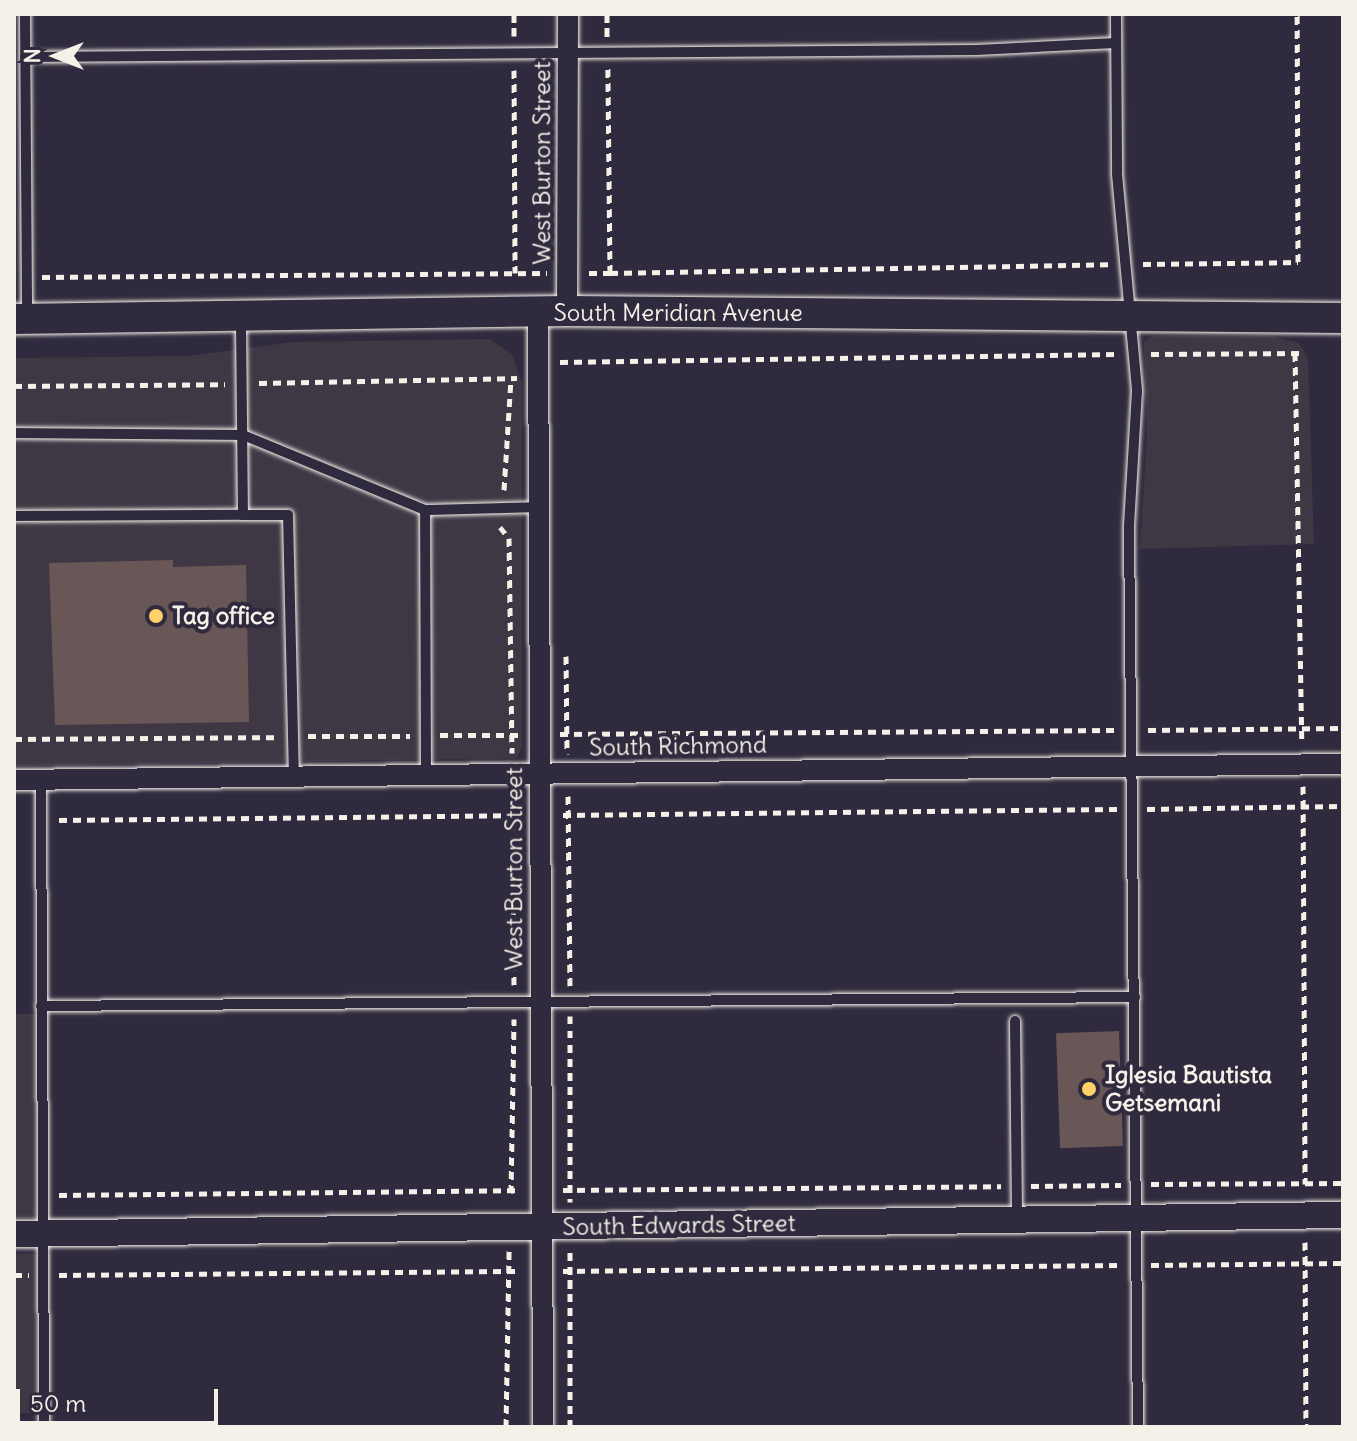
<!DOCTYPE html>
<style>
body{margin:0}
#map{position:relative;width:1357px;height:1441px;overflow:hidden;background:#2f2a3d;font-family:Delius,sans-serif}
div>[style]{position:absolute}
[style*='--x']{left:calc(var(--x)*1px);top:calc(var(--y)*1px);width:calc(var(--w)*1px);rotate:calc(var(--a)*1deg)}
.built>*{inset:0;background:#403745;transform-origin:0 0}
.building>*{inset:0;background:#695657;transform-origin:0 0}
.path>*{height:5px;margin-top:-2.5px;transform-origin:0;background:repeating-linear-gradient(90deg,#f4f1e8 0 8px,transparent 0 14px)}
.roads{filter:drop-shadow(0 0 2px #f4f1e8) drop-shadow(0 0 2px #f4f1e8)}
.service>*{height:10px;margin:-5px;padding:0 5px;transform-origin:5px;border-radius:5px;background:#2f2a3d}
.minor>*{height:20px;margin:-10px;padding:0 10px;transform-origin:10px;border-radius:10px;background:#2f2a3d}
.tertiary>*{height:26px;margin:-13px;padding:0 13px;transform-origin:13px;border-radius:13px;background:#2f2a3d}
.secondary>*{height:30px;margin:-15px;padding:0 15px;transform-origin:15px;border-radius:15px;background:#2f2a3d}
.dots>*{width:22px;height:22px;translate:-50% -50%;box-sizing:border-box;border:4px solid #2f2a3d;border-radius:50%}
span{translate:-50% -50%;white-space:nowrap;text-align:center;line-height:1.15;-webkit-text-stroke:8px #2f2a3d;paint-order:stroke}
.street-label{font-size:24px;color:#f4f1e8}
.poi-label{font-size:24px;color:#f4f1e8;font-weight:700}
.left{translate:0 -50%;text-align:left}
.frame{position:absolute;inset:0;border:16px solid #f4f1e8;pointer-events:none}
.north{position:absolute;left:16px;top:16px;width:80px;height:80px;-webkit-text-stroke:6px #2f2a3d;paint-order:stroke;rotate:270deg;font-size:22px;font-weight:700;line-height:32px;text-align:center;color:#f4f1e8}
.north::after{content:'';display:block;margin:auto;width:28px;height:36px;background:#f4f1e8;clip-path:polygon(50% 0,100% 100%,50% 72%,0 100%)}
.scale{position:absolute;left:16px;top:1389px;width:202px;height:36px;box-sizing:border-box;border:4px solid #f4f1e8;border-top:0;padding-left:10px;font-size:24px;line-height:28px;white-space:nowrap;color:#f4f1e8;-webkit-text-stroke:6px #2f2a3d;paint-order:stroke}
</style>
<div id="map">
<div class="built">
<i style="clip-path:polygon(1268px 335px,1299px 343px,1308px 359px,1314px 544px,1140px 549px,1147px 435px,1144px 342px,1153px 336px)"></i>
<i style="clip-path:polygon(489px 339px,512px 354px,522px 383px,522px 747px,517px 758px,14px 766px,14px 358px,189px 356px,293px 342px)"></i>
<i style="left:14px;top:1014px;width:35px;height:204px"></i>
<i style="left:14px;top:1254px;width:36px;height:159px"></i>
</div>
<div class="building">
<i style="clip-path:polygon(173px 560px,173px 567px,246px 565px,249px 722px,55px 725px,49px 563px)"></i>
<i style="left:1119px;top:1031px;width:115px;height:63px;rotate:88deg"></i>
</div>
<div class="path">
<i style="--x:514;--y:14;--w:22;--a:90"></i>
<i style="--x:607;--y:14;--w:23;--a:90"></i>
<i style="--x:514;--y:70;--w:203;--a:89.7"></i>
<i style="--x:1143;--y:264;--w:155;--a:-0.7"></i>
<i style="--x:1298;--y:262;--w:248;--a:-90.2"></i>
<i style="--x:589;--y:273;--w:21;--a:0"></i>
<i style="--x:610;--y:273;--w:206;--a:-90.6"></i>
<i style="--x:610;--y:273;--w:499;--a:-1"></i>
<i style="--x:42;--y:277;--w:505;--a:-0.45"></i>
<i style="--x:1295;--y:353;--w:391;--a:89"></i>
<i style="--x:1151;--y:354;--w:153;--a:-0.4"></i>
<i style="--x:560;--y:362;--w:557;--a:-0.82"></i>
<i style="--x:259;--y:383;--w:258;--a:-1.1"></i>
<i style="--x:14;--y:386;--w:211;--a:-0.5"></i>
<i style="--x:504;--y:490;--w:110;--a:-86.4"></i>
<i style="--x:500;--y:527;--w:14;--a:51"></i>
<i style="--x:509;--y:538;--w:215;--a:89.2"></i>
<i style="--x:566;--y:656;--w:98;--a:89.4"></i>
<i style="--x:1148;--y:730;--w:195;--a:-0.6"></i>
<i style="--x:560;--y:734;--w:554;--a:-0.41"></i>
<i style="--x:440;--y:735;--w:78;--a:0"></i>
<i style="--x:308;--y:736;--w:102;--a:0"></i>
<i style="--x:14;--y:739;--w:264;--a:-0.4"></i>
<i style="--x:1303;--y:786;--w:398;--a:89.7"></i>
<i style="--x:512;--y:795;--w:190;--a:89.4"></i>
<i style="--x:568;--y:796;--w:190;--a:89.4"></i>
<i style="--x:1147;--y:809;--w:196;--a:-0.9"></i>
<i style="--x:563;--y:815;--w:554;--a:-0.62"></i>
<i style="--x:59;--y:820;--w:462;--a:-0.6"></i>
<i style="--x:570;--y:1016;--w:186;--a:90"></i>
<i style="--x:1151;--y:1184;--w:192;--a:-0.3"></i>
<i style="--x:1031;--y:1186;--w:90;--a:-0.6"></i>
<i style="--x:563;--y:1190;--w:438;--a:-0.5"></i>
<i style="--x:511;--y:1193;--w:174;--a:-89"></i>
<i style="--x:59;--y:1195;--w:462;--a:-0.6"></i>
<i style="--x:1305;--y:1242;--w:185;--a:89.7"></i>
<i style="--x:570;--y:1252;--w:175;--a:90"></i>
<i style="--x:1151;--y:1265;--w:192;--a:-0.6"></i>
<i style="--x:563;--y:1271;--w:558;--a:-0.62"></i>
<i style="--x:14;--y:1275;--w:15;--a:0"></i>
<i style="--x:59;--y:1275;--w:462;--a:-0.5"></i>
<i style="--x:506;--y:1427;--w:176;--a:-89"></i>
</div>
<div class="roads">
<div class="service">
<i style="--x:25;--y:14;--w:302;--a:89.6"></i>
<i style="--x:1116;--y:14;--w:160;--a:89.6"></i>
<i style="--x:1117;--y:174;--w:218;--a:84.7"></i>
<i style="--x:1137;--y:391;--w:135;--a:93.4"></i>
<i style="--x:1129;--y:526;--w:901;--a:89.43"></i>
<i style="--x:25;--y:57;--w:952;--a:-0.42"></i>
<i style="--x:977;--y:50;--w:139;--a:-2.9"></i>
<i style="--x:14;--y:433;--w:229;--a:0.5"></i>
<i style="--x:243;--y:435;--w:197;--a:22.4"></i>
<i style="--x:243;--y:515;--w:45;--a:0"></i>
<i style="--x:288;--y:515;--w:261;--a:88.7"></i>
<i style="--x:14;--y:516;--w:229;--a:-0.3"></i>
<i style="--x:243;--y:515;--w:197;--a:-90.6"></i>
<i style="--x:426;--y:775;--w:265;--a:-90.2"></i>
<i style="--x:425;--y:510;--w:112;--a:-1.5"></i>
<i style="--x:41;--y:780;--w:647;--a:89.73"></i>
<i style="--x:41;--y:1006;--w:1094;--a:-0.47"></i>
<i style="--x:1015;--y:1021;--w:197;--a:89.4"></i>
</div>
<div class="minor">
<i style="--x:567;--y:311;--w:297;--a:-89.8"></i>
<i style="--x:538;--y:312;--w:1115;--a:89.74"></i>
<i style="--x:14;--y:780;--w:1329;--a:-0.69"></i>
</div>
<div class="tertiary">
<i style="--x:14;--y:1234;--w:1329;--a:-0.82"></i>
</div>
<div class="secondary">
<i style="--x:14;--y:319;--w:553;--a:-0.83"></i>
<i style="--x:567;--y:311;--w:776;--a:0.52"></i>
</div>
</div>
<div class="dots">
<i style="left:156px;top:616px;background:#ffd166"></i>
<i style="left:1089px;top:1089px;background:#ffd166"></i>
</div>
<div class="street-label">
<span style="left:542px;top:163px;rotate:-90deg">West Burton Street</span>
<span style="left:678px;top:313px">South Meridian Avenue</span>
<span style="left:678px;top:746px;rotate:-1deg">South Richmond</span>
<span style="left:514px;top:869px;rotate:-90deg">West Burton Street</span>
<span style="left:679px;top:1225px;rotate:-1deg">South Edwards Street</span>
</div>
<div class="poi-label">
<span class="left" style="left:172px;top:616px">Tag office</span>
<span class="left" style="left:1105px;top:1089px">Iglesia Bautista<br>Getsemani</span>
</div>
<div class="frame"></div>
<div class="north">N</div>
<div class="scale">50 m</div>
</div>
